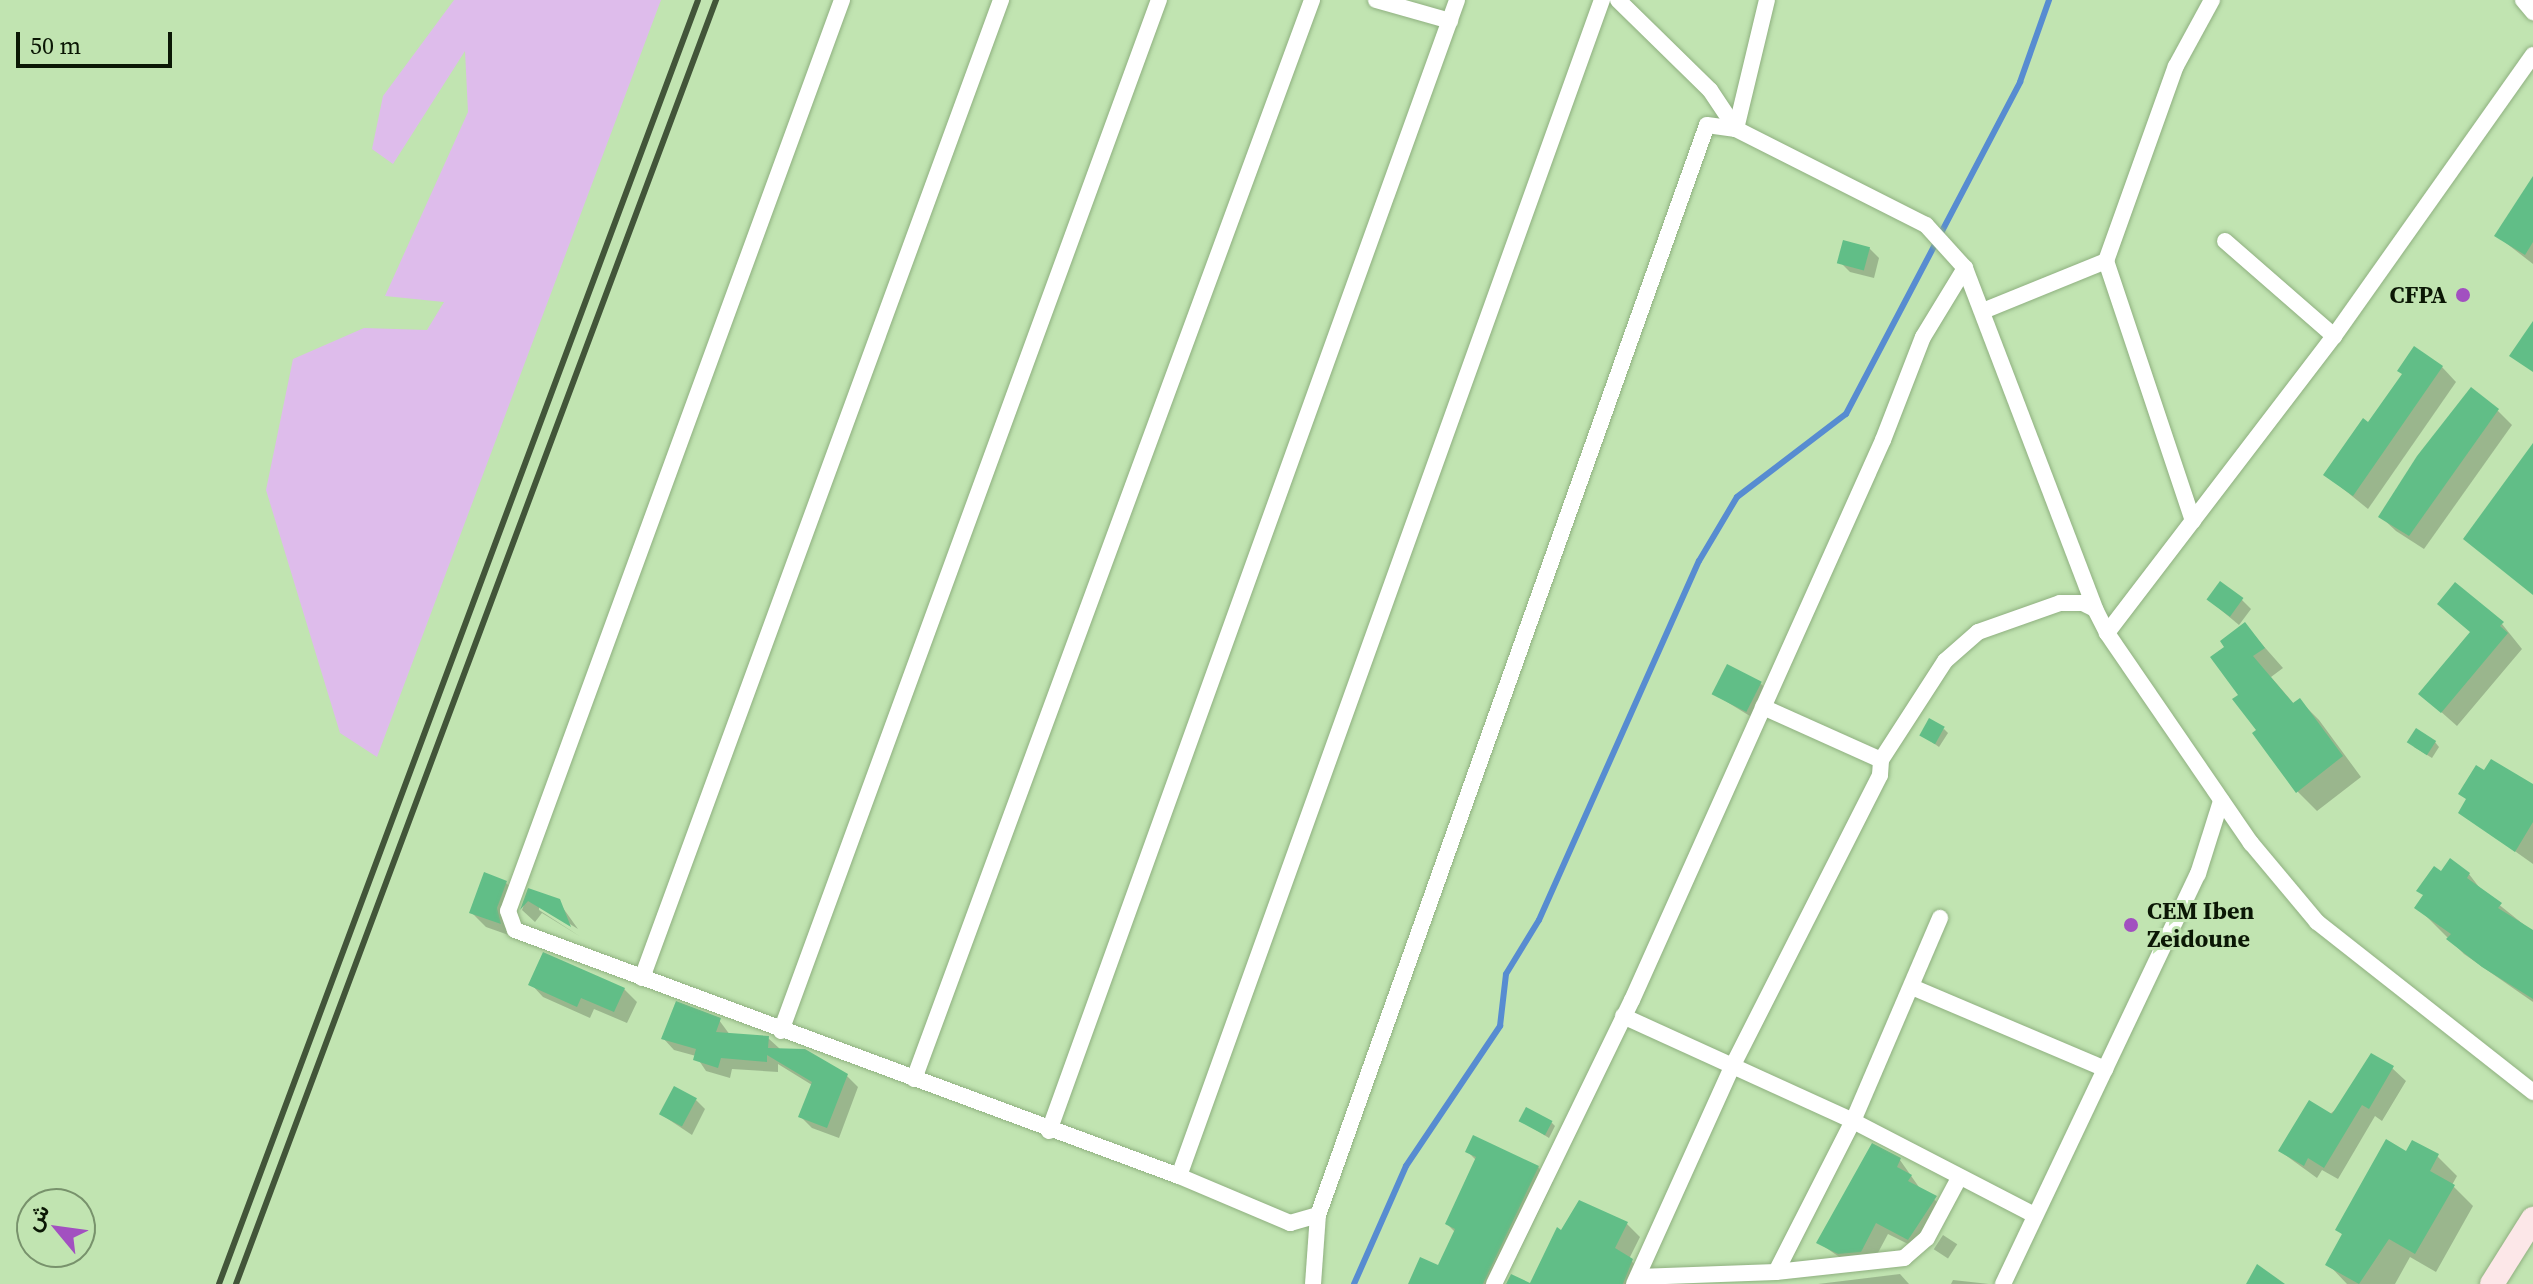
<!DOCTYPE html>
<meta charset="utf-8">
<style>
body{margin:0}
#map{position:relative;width:2533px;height:1284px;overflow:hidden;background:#c1e4b1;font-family:"Source Serif 4",Vazirmatn,serif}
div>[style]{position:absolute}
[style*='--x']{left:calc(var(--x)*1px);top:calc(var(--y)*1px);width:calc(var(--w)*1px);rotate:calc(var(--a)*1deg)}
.green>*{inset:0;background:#debceb}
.shadow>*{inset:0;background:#0003;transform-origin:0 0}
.stream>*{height:6px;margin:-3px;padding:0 3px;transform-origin:3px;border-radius:3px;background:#578cd1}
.building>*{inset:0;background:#61be87;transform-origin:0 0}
.roads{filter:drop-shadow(0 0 2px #8fb080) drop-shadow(0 0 2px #8fb080)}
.street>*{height:16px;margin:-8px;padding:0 8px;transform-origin:8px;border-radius:8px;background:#fff}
.secondary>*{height:24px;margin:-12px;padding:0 12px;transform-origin:12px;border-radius:12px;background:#fce7e8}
.rail>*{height:6px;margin:-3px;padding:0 3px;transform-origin:3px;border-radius:3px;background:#425539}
.dots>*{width:22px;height:22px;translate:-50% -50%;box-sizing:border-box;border:4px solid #c1e4b1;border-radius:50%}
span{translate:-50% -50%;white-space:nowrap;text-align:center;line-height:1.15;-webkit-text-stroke:6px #c1e4b1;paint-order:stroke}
.poi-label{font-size:24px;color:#0b1705;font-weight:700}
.right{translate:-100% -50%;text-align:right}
.left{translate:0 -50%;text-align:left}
.north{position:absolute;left:16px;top:1188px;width:80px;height:80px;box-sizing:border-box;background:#c1e4b1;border:2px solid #78926c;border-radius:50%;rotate:299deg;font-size:22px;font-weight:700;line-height:32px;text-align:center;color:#0b1705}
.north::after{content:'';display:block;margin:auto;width:28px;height:36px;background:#a250c0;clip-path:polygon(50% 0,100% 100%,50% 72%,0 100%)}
.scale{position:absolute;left:16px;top:32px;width:156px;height:36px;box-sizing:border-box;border:4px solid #0b1705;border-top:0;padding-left:10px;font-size:24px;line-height:28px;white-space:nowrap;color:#0b1705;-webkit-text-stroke:6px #c1e4b1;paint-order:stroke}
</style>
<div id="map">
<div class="green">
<i style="clip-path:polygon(454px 0,661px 0,377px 757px,340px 733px,266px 490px,293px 359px,364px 328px,427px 330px,444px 302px,385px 296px,468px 112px,465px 51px,393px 164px,372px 149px,383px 96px)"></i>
</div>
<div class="shadow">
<i style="clip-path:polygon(2533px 181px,2533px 264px,2497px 236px)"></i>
<i style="clip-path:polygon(1869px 248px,1879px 258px,1874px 278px,1850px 272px,1840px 262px)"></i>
<i style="clip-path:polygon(2442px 367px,2456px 382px,2368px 509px,2326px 475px,2369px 425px)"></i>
<i style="clip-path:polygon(2497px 410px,2512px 425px,2424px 549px,2396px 531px,2381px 517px)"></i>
<i style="clip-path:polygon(2456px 585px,2502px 624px,2522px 649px,2457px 726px,2421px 694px,2472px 633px)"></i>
<i style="clip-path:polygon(2241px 599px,2251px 609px,2239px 625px,2209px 600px)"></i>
<i style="clip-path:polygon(2245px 625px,2283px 668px,2271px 677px,2295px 705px,2300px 701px,2319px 720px,2361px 777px,2317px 811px,2297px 791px,2240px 695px,2226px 647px)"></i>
<i style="clip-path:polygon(1761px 684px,1771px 693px,1758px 721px,1714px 694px)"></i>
<i style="clip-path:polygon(1944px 729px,1948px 733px,1939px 747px,1926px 738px)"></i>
<i style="clip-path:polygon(2435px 742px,2439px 747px,2432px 758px,2414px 747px)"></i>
<i style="clip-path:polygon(2533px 788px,2533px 864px,2460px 812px)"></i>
<i style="clip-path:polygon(2442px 874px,2469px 874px,2482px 891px,2533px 932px,2533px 1002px,2464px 954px,2417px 907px)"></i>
<i style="clip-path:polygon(506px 883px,521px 897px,511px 924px,514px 937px,486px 927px,471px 912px)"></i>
<i style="clip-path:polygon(529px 891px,558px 901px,578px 929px,539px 905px,539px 910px,581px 937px,542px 913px,535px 922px,522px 910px)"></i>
<i style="clip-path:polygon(531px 984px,624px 989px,637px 1002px,627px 1023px,594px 1009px,590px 1018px,543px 997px)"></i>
<i style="clip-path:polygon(676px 1004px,719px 1020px,730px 1035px,768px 1038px,780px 1049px,846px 1075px,858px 1087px,839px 1138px,812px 1128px,801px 1117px,812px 1085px,778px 1064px,778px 1072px,732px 1069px,730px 1078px,706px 1071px,696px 1056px,674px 1050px,663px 1038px)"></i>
<i style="clip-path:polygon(2392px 1068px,2406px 1081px,2382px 1121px,2375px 1116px,2338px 1179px,2322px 1170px,2317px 1178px,2280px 1151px)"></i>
<i style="clip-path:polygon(696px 1100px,705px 1109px,692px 1135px,662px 1115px)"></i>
<i style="clip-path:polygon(1521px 1121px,1551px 1122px,1555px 1126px,1549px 1138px)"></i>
<i style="clip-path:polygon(1873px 1146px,1900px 1160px,1921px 1190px,1947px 1209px,1920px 1250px,1888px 1234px,1873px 1262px,1851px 1265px,1819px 1243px)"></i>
<i style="clip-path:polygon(1467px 1151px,1538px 1167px,1553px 1182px,1503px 1284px,1410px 1284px,1439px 1268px,1455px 1232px,1447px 1224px,1477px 1161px)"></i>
<i style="clip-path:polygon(2407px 1153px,2437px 1156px,2457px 1176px,2452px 1185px,2473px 1206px,2436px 1272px,2410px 1257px,2395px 1284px,2347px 1284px,2328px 1264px,2344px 1236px,2337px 1229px)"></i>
<i style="clip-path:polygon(1580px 1203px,1627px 1224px,1640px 1237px,1629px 1259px,1645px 1274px,1641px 1284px,1531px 1284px)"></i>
<i style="left:1943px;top:1235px;width:17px;height:17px;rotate:33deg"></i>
<i style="clip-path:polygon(1900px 1274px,1909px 1284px,1818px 1284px)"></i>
<i style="clip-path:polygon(1953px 1280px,1989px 1284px,1951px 1284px)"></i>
</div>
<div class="stream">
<i style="--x:1354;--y:1284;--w:129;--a:-66.2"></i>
<i style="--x:1406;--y:1166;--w:169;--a:-56.1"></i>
<i style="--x:1500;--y:1026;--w:52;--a:-83.4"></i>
<i style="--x:1506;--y:974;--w:63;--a:-58.6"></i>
<i style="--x:1539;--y:920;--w:393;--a:-66"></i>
<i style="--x:1699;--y:561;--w:74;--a:-59.3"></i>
<i style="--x:1737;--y:497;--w:137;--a:-37.3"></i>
<i style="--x:1846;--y:414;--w:375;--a:-62.3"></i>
<i style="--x:2020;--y:82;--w:87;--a:-70.5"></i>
</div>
<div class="building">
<i style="clip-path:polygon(2533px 176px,2533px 242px,2525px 255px,2494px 236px)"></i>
<i style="left:1843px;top:240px;width:28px;height:24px;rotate:15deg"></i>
<i style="clip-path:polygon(2533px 321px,2533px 372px,2509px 356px)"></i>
<i style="clip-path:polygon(2414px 346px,2443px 366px,2353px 496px,2323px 475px,2363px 418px,2368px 422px,2402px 374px,2397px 371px)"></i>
<i style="clip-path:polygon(2471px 387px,2499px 409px,2409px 536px,2378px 517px,2417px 456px)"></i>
<i style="clip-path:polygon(2533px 443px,2533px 595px,2463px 539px)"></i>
<i style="left:2220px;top:581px;width:29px;height:23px;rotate:36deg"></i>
<i style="clip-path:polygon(2455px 582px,2504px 622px,2500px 626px,2508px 633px,2441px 713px,2418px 694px,2470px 632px,2437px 604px)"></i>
<i style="clip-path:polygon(2245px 622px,2265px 648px,2253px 656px,2293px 703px,2300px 698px,2343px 756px,2296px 793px,2252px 733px,2256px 730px,2232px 699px,2238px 695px,2210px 657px,2224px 647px,2220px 641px)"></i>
<i style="left:1727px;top:664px;width:39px;height:34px;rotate:27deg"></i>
<i style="left:1929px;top:718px;width:18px;height:20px;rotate:29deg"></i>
<i style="left:2416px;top:728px;width:24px;height:17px;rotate:33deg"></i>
<i style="clip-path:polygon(2491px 759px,2533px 784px,2533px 822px,2515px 852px,2458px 813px,2466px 799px,2458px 794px,2476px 765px,2484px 770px)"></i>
<i style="clip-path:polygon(2450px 858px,2470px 873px,2467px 878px,2502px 903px,2498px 908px,2533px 930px,2533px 999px,2482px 967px,2446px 939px,2451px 934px,2414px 908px,2423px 895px,2416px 891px,2434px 866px,2441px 871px)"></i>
<i style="clip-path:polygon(484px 872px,507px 881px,497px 908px,501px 924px,469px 913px)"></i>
<i style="clip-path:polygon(528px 888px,560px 899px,571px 927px,528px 901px,520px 910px)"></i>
<i style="clip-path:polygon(543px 952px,625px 988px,614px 1012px,581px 998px,577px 1007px,528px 985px)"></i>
<i style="clip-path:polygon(676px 1001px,721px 1018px,716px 1032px,769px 1036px,768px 1048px,805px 1049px,848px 1074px,827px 1128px,798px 1117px,812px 1082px,767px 1055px,767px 1062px,721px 1058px,718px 1068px,693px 1060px,696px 1049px,661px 1039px)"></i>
<i style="clip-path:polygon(2371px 1053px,2394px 1066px,2369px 1109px,2362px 1105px,2324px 1168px,2308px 1158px,2304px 1166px,2278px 1151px,2309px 1100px,2332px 1114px)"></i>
<i style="left:674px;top:1086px;width:26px;height:32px;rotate:28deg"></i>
<i style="left:1526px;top:1107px;width:30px;height:16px;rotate:28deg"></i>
<i style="clip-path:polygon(1473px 1135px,1539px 1166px,1483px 1284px,1408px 1284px,1420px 1257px,1438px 1265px,1455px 1229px,1445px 1224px,1476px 1157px,1465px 1152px)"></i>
<i style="clip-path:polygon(2386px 1139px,2406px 1151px,2412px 1140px,2439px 1154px,2430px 1171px,2455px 1185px,2415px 1254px,2389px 1239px,2359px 1284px,2325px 1265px,2342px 1234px,2335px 1230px)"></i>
<i style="clip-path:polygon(1872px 1143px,1901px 1158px,1897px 1167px,1912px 1175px,1908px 1181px,1937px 1196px,1908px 1240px,1876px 1223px,1861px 1252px,1838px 1254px,1816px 1243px)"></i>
<i style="clip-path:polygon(1579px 1200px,1628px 1222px,1615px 1248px,1633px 1259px,1623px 1284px,1506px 1284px,1511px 1274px,1530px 1283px,1557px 1227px,1561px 1230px)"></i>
<i style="clip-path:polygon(2257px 1264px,2285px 1284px,2246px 1284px)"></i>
</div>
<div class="roads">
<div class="street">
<i style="--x:842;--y:0;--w:970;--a:110.13"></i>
<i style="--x:508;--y:911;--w:20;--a:70"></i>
<i style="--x:515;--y:930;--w:708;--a:20.33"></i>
<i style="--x:1179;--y:1176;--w:121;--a:22.9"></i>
<i style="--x:1290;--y:1223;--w:29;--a:-16"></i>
<i style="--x:1318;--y:1215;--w:1157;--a:-70.36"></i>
<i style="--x:1707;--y:125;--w:29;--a:8"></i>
<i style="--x:1736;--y:129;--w:213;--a:26.8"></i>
<i style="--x:1926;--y:225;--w:58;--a:47.8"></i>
<i style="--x:1965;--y:268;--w:365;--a:69.1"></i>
<i style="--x:1376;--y:0;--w:77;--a:15.8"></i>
<i style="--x:1618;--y:0;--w:129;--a:44.4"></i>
<i style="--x:1710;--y:90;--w:47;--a:56.3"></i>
<i style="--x:1736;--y:129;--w:133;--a:-76.5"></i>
<i style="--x:2523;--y:0;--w:16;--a:50"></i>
<i style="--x:2533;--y:55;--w:344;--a:125.3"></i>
<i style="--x:2334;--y:336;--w:374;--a:127.4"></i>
<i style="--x:2107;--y:633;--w:255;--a:55.6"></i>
<i style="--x:2251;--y:843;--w:103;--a:50.1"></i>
<i style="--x:2317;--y:922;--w:275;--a:38.2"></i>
<i style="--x:2225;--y:241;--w:145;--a:41.1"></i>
<i style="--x:1983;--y:311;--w:133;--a:-22.1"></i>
<i style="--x:2193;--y:521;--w:274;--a:-108.5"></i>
<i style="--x:2106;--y:261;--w:207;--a:-70.3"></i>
<i style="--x:2176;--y:66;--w:75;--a:-61.4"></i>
<i style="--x:1763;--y:707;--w:129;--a:24.2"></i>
<i style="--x:642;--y:978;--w:1042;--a:-69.84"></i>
<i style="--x:1912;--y:987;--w:210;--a:23"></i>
<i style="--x:1623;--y:1016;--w:253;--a:24.5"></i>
<i style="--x:1853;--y:1121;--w:204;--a:27.4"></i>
<i style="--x:781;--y:1031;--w:1098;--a:-69.87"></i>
<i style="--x:914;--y:1079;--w:1150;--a:-69.75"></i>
<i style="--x:1049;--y:1131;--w:1202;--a:-70.16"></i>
<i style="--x:1179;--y:1176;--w:1250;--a:-70.22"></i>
<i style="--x:1776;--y:1272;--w:169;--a:-63"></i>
<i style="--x:1853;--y:1121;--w:221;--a:-66.8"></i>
<i style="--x:1638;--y:1277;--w:138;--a:-2.1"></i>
<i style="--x:1776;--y:1272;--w:129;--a:-6.2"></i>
<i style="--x:1904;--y:1258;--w:30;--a:-41"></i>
<i style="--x:1927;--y:1238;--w:68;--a:-61.9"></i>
<i style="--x:1313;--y:1284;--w:69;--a:-85.9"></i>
<i style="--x:1494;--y:1284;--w:316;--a:-64.1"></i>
<i style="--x:1632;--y:1000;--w:614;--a:-65.86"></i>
<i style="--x:1883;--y:440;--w:110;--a:-68.8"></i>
<i style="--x:1923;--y:337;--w:81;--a:-58.7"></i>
<i style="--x:1634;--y:1284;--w:240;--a:-65.7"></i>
<i style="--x:1733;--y:1065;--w:325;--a:-63.1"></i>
<i style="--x:1880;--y:775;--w:15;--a:-86"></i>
<i style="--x:1881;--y:760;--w:118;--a:-57.1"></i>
<i style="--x:1945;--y:661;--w:44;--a:-41.3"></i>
<i style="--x:1978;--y:632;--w:87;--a:-19.5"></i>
<i style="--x:2060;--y:603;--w:23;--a:0"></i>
<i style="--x:2083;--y:603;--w:13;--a:27"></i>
<i style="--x:2095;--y:609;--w:27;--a:63"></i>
<i style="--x:2003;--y:1284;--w:454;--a:-64.6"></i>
<i style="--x:2198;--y:874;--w:77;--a:-72.5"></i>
</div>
<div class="secondary">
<i style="--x:2492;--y:1284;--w:77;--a:-57.8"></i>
</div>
</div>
<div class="rail">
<i style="--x:219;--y:1284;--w:1370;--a:-69.54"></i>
<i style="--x:236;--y:1284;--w:1371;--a:-69.5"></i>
</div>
<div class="dots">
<i style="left:2463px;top:295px;background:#a250c0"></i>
<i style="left:2131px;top:925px;background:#a250c0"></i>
</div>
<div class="poi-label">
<span class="right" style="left:2447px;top:295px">CFPA</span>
<span class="left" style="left:2147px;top:925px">CEM Iben<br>Zeidoune</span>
</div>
<div class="north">ش</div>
<div class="scale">50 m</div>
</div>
